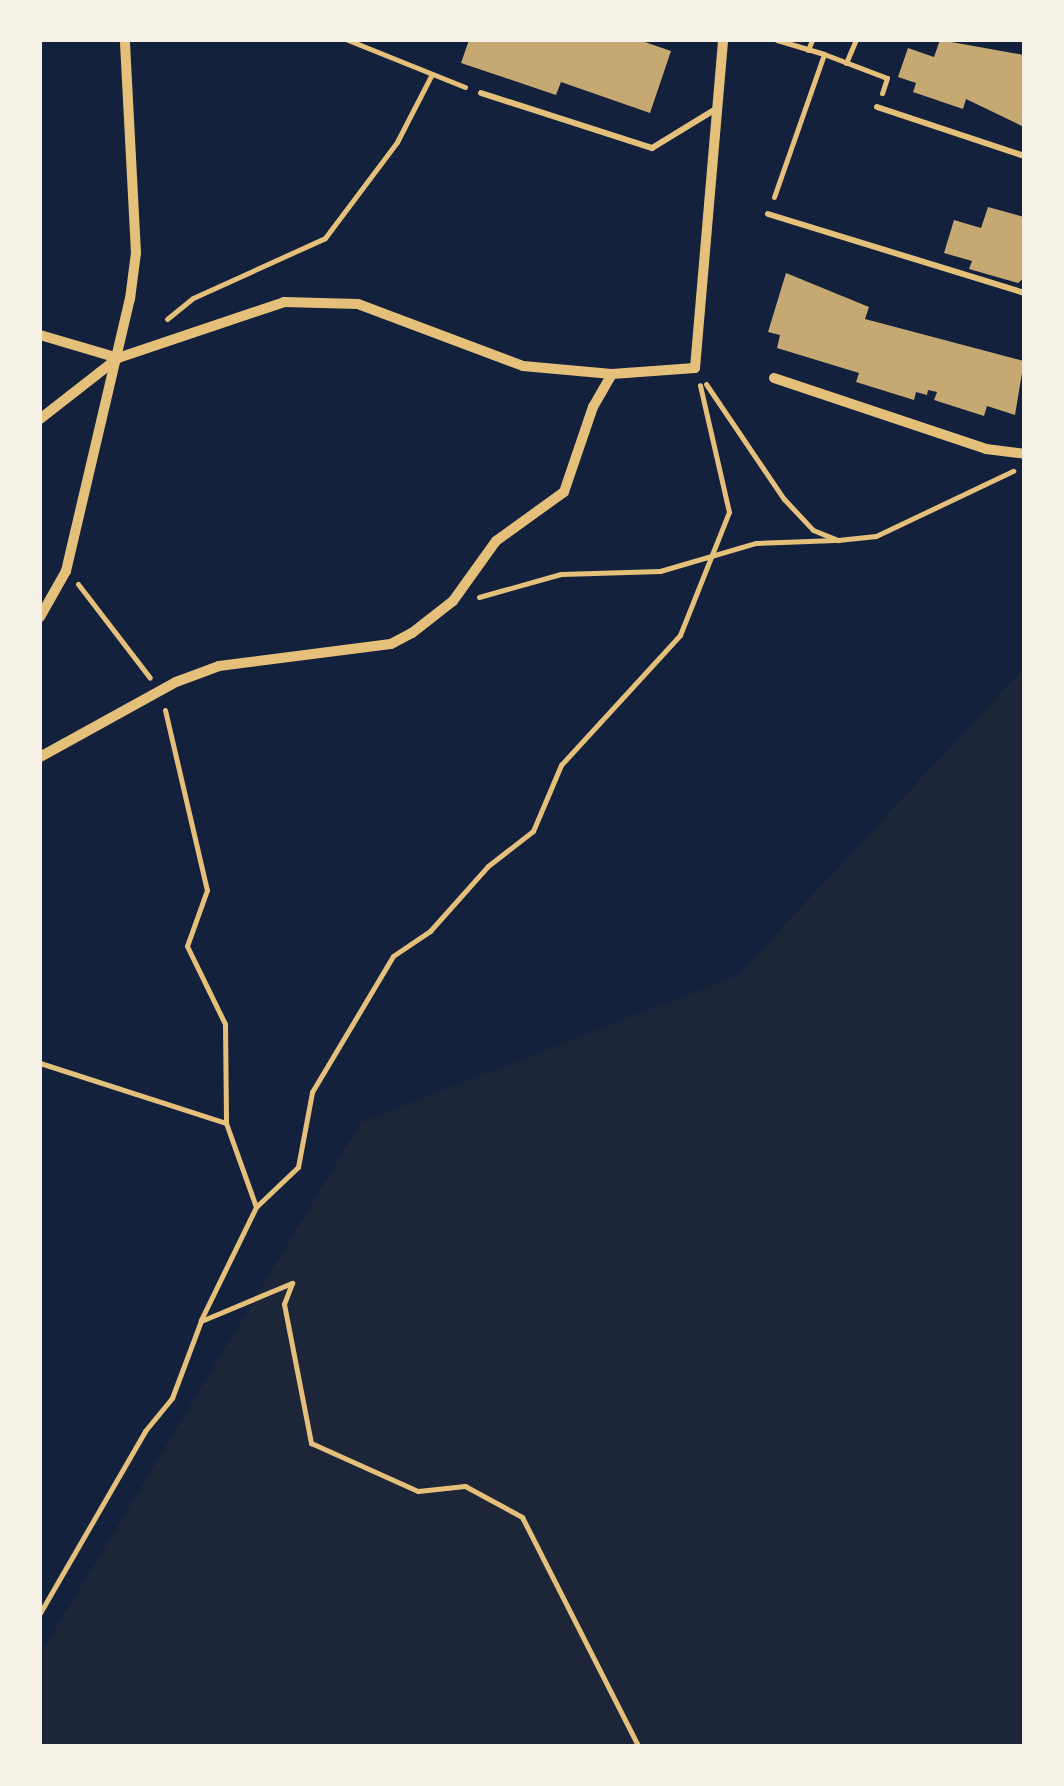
<!DOCTYPE html>
<style>
body{margin:0}
#map{position:relative;width:1064px;height:1786px;overflow:hidden;background:#14213d;font-family:Montserrat,sans-serif}
div>[style]{position:absolute}
[style*='--x']{left:calc(var(--x)*1px);top:calc(var(--y)*1px);width:calc(var(--w)*1px);rotate:calc(var(--a)*1deg)}
.green>*{inset:0;background:#1d2539}
.building>*{inset:0;background:#c6a872}
.path>*{height:5px;margin:-2.5px;padding:0 2.5px;transform-origin:2.5px;border-radius:2.5px;background:#e5c07b}
.service>*{height:6px;margin:-3px;padding:0 3px;transform-origin:3px;border-radius:3px;background:#e5c07b}
.minor>*{height:10px;margin:-5px;padding:0 5px;transform-origin:5px;border-radius:5px;background:#e5c07b}
span{translate:-50% -50%;white-space:nowrap;text-align:center;line-height:1.15;-webkit-text-stroke:10px #f6f1e7;paint-order:stroke}
.frame{position:absolute;inset:0;border:42px solid #f6f1e7;pointer-events:none}
</style>
<div id="map">
<div class="green">
<i style="clip-path:polygon(1024px 668px,1024px 1746px,40px 1746px,40px 1655px,361px 1122px,738px 975px)"></i>
</div>
<div class="building">
<i style="clip-path:polygon(469px 40px,639px 40px,671px 51px,650px 113px,561px 82px,556px 95px,461px 63px)"></i>
<i style="clip-path:polygon(940px 40px,1024px 55px,1024px 127px,966px 99px,963px 109px,913px 92px,916px 83px,898px 77px,908px 48px,934px 57px)"></i>
<i style="clip-path:polygon(988px 207px,1024px 217px,1024px 278px,1018px 283px,969px 269px,972px 261px,944px 253px,954px 220px,981px 228px)"></i>
<i style="clip-path:polygon(786px 273px,869px 307px,865px 319px,1024px 361px,1015px 415px,987px 406px,984px 416px,934px 400px,937px 392px,928px 390px,927px 395px,916px 392px,914px 400px,856px 382px,859px 373px,777px 348px,780px 335px,768px 332px)"></i>
</div>
<div class="path">
<i style="--x:348;--y:40;--w:126;--a:21.9"></i>
<i style="--x:808;--y:50;--w:11;--a:-68"></i>
<i style="--x:824;--y:54;--w:67;--a:20.9"></i>
<i style="--x:887;--y:78;--w:16;--a:108"></i>
<i style="--x:846;--y:63;--w:25;--a:-67"></i>
<i style="--x:774;--y:197;--w:151;--a:-70.7"></i>
<i style="--x:824;--y:54;--w:49;--a:-163.4"></i>
<i style="--x:167;--y:319;--w:33;--a:-39"></i>
<i style="--x:193;--y:298;--w:145;--a:-24.4"></i>
<i style="--x:325;--y:238;--w:120;--a:-53.1"></i>
<i style="--x:397;--y:142;--w:76;--a:-62.8"></i>
<i style="--x:706;--y:384;--w:139;--a:55.9"></i>
<i style="--x:784;--y:499;--w:42;--a:46.9"></i>
<i style="--x:813;--y:530;--w:27;--a:22"></i>
<i style="--x:838;--y:540;--w:38;--a:-6"></i>
<i style="--x:876;--y:536;--w:152;--a:-25.4"></i>
<i style="--x:78;--y:584;--w:118;--a:52.5"></i>
<i style="--x:479;--y:597;--w:85;--a:-15.7"></i>
<i style="--x:561;--y:574;--w:99;--a:-1.7"></i>
<i style="--x:660;--y:571;--w:100;--a:-16.3"></i>
<i style="--x:756;--y:543;--w:79;--a:-2.2"></i>
<i style="--x:165;--y:710;--w:185;--a:76.9"></i>
<i style="--x:207;--y:890;--w:59;--a:109.7"></i>
<i style="--x:187;--y:946;--w:87;--a:64"></i>
<i style="--x:225;--y:1024;--w:99;--a:89.4"></i>
<i style="--x:226;--y:1123;--w:89;--a:70.3"></i>
<i style="--x:256;--y:1207;--w:126;--a:116"></i>
<i style="--x:40;--y:1063;--w:195;--a:17.9"></i>
<i style="--x:256;--y:1207;--w:58;--a:-43.6"></i>
<i style="--x:298;--y:1167;--w:76;--a:-79.4"></i>
<i style="--x:312;--y:1092;--w:158;--a:-59.2"></i>
<i style="--x:393;--y:956;--w:45;--a:-34"></i>
<i style="--x:430;--y:931;--w:87;--a:-48.3"></i>
<i style="--x:488;--y:866;--w:57;--a:-37.9"></i>
<i style="--x:533;--y:831;--w:72;--a:-67"></i>
<i style="--x:561;--y:765;--w:176;--a:-47.5"></i>
<i style="--x:680;--y:635;--w:132;--a:-68.3"></i>
<i style="--x:729;--y:512;--w:130;--a:-102.9"></i>
<i style="--x:40;--y:1613;--w:210;--a:-60"></i>
<i style="--x:145;--y:1431;--w:43;--a:-50.7"></i>
<i style="--x:172;--y:1398;--w:82;--a:-69.4"></i>
<i style="--x:201;--y:1321;--w:99;--a:-22.7"></i>
<i style="--x:292;--y:1283;--w:22;--a:111"></i>
<i style="--x:284;--y:1304;--w:142;--a:79"></i>
<i style="--x:311;--y:1443;--w:117;--a:24.2"></i>
<i style="--x:418;--y:1491;--w:47;--a:-6.1"></i>
<i style="--x:465;--y:1486;--w:65;--a:28.5"></i>
<i style="--x:522;--y:1517;--w:257;--a:63.1"></i>
</div>
<div class="service">
<i style="--x:481;--y:93;--w:180;--a:17.8"></i>
<i style="--x:652;--y:148;--w:75;--a:-31.4"></i>
<i style="--x:877;--y:107;--w:155;--a:18.4"></i>
<i style="--x:768;--y:214;--w:268;--a:17.1"></i>
</div>
<div class="minor">
<i style="--x:40;--y:335;--w:81;--a:16.4"></i>
<i style="--x:774;--y:378;--w:224;--a:18.5"></i>
<i style="--x:986;--y:449;--w:38;--a:7"></i>
<i style="--x:40;--y:419;--w:99;--a:-38"></i>
<i style="--x:118;--y:358;--w:175;--a:-18.6"></i>
<i style="--x:284;--y:302;--w:74;--a:1.5"></i>
<i style="--x:358;--y:304;--w:176;--a:20.6"></i>
<i style="--x:523;--y:366;--w:89;--a:5.1"></i>
<i style="--x:40;--y:617;--w:53;--a:-60.5"></i>
<i style="--x:66;--y:571;--w:279;--a:-76.8"></i>
<i style="--x:130;--y:299;--w:46;--a:-82.6"></i>
<i style="--x:136;--y:253;--w:213;--a:-93"></i>
<i style="--x:40;--y:757;--w:155;--a:-28.9"></i>
<i style="--x:176;--y:682;--w:46;--a:-20.4"></i>
<i style="--x:219;--y:666;--w:173;--a:-7.3"></i>
<i style="--x:391;--y:644;--w:24;--a:-28"></i>
<i style="--x:412;--y:633;--w:52;--a:-38"></i>
<i style="--x:453;--y:601;--w:74;--a:-54.4"></i>
<i style="--x:496;--y:541;--w:84;--a:-35.8"></i>
<i style="--x:564;--y:492;--w:90;--a:-71.2"></i>
<i style="--x:593;--y:407;--w:38;--a:-60"></i>
<i style="--x:612;--y:374;--w:83;--a:-4.1"></i>
<i style="--x:695;--y:368;--w:329;--a:-85.1"></i>
</div>
<div class="frame"></div>
</div>
